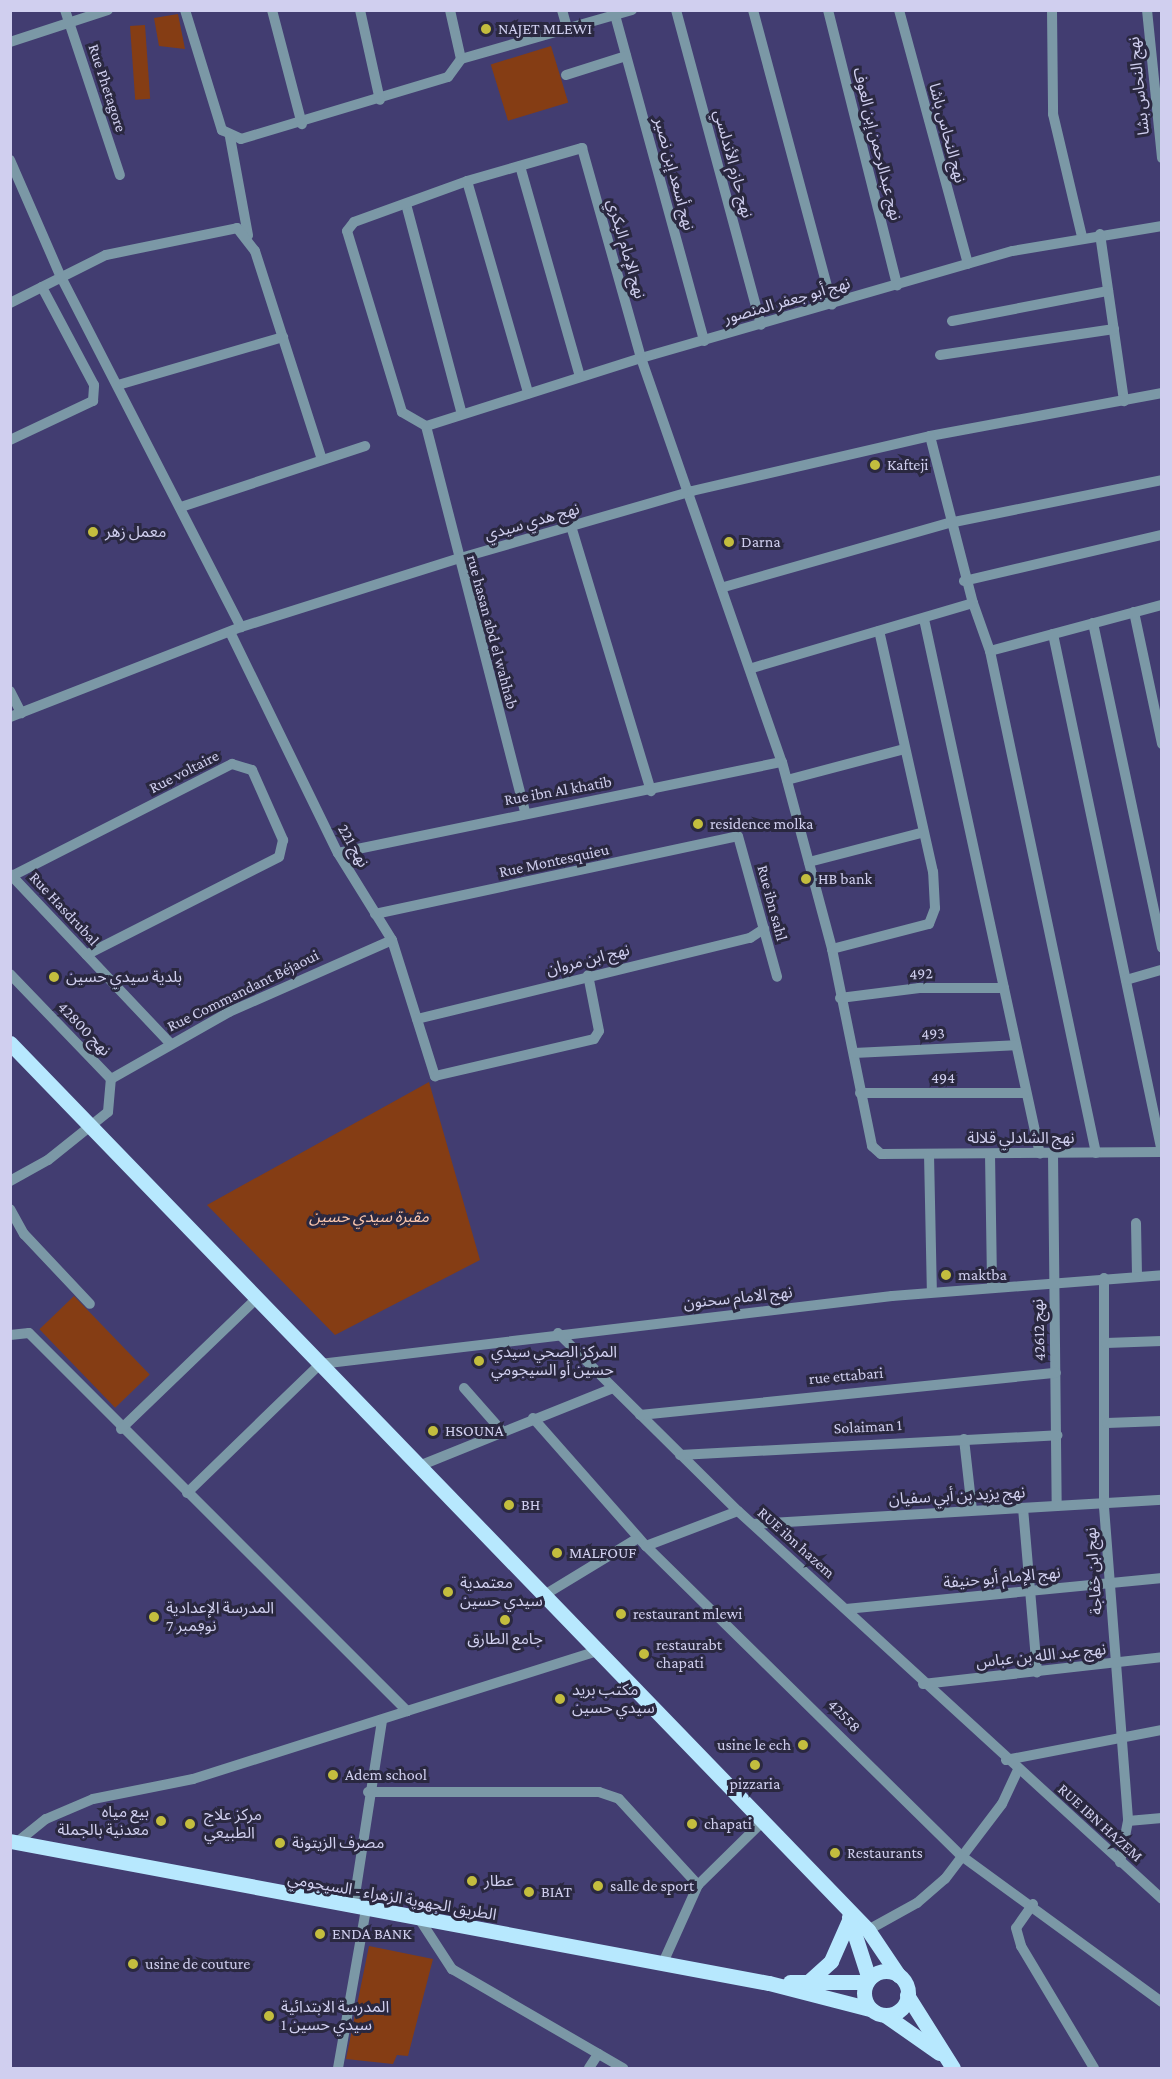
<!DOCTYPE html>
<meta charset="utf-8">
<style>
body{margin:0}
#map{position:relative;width:1172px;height:2079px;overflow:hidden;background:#423d71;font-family:"Crimson Pro","Noto Sans Arabic",serif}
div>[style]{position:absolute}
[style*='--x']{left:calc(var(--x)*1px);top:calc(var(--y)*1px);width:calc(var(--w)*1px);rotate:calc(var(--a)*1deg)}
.green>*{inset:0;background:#853d14;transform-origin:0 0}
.minor>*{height:10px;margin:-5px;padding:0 5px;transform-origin:5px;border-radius:5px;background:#7b98a6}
.major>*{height:15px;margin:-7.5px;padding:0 7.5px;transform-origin:7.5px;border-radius:7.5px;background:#b7e8fe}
.major>.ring{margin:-7.5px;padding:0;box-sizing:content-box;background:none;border:15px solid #b7e8fe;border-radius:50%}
.dots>*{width:16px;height:16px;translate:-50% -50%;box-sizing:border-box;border:3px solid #2a2840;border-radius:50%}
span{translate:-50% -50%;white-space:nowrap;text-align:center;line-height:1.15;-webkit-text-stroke:6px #2a2840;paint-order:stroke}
.poi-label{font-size:16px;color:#d0cfef}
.left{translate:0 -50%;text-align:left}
.right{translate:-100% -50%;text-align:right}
.street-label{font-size:16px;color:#d0cfef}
.park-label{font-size:16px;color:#fac6ad;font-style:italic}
.frame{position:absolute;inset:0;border:12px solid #d0cfef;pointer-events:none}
</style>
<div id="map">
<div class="green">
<i style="clip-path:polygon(178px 14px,185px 49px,159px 46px,154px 18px)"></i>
<i style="left:145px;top:25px;width:74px;height:15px;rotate:86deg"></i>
<i style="left:551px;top:46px;width:59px;height:63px;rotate:73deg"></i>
<i style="clip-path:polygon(429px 1082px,480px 1260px,335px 1335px,207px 1205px)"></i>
<i style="left:74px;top:1296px;width:109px;height:48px;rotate:46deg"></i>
<i style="clip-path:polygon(369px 1946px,433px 1959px,408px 2056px,397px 2055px,393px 2064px,346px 2059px)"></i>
</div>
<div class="minor">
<i style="--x:65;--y:10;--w:174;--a:71.6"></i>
<i style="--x:185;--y:10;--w:126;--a:72.9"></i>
<i style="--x:222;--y:130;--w:21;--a:25"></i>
<i style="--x:241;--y:139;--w:216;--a:-16.7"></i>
<i style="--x:448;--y:77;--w:22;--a:-54"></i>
<i style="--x:461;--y:59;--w:50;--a:-102.7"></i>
<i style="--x:272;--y:10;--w:118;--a:75.3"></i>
<i style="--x:360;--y:10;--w:92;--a:77.5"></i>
<i style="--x:562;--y:10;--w:18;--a:74"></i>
<i style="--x:676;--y:10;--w:326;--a:74.9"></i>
<i style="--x:753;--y:10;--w:305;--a:75"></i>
<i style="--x:828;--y:10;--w:284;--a:75.9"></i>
<i style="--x:899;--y:10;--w:263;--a:74.8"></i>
<i style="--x:1052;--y:10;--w:104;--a:89.4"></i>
<i style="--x:1053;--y:114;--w:126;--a:76.7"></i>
<i style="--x:1147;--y:10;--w:149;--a:84.2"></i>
<i style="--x:615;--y:15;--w:338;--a:74.7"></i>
<i style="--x:10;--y:42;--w:103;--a:-18.1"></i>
<i style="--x:461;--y:59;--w:178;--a:-16"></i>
<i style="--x:566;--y:75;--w:63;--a:-17.6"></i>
<i style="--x:230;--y:137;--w:100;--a:79.6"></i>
<i style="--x:10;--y:160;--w:125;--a:66.5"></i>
<i style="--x:60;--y:275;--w:396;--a:62.8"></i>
<i style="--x:520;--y:166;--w:219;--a:74.1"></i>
<i style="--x:467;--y:181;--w:221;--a:73.9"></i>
<i style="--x:406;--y:204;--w:217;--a:75.1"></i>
<i style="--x:1162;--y:226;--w:152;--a:170.5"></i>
<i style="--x:1012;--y:251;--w:386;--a:163.9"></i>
<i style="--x:641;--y:358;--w:225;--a:162.4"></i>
<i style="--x:426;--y:426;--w:28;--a:-150"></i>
<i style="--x:402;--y:412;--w:189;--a:-106.9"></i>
<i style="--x:347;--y:231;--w:11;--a:-52"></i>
<i style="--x:354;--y:222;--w:120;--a:-19.9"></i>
<i style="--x:467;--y:181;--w:120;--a:-16"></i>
<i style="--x:582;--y:148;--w:218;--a:74.3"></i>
<i style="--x:641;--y:358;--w:428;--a:70.8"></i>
<i style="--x:782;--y:762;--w:194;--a:75"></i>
<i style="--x:832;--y:949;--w:201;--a:78.5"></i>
<i style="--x:872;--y:1146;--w:12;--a:42"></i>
<i style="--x:881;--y:1154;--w:281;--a:-0.4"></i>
<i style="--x:1100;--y:234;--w:169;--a:81.8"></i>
<i style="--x:10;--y:303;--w:107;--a:-26.6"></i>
<i style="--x:106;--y:255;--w:134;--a:-11.6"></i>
<i style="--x:237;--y:228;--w:29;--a:52"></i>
<i style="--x:255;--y:251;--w:219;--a:72.2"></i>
<i style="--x:952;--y:321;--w:159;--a:-10.9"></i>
<i style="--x:940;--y:355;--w:176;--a:-8.5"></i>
<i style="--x:118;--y:385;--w:172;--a:-16.2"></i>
<i style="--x:426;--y:426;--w:398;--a:75.6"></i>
<i style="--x:930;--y:436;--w:236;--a:-10.5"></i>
<i style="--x:10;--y:440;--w:92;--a:-25.2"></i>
<i style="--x:93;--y:401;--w:16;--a:-86"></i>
<i style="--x:94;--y:385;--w:111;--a:-118"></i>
<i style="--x:181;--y:507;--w:194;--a:-18.3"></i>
<i style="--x:571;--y:526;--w:277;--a:73.2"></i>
<i style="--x:964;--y:581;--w:203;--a:-13.1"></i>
<i style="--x:724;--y:587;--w:234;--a:-15.9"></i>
<i style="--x:949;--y:523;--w:217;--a:-11.4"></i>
<i style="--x:973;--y:603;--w:51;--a:70.5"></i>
<i style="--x:990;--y:651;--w:513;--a:78.08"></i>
<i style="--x:1134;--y:612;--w:135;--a:78"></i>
<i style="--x:924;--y:619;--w:547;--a:77.77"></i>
<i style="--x:1093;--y:623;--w:332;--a:78"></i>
<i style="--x:230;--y:632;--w:246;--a:64"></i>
<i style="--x:338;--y:853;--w:102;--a:58.2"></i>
<i style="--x:392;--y:940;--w:143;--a:72.5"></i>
<i style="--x:435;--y:1076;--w:163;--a:-13.1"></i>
<i style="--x:594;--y:1039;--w:9;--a:-58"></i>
<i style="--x:599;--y:1031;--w:57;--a:-101.1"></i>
<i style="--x:1053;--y:634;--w:529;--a:78.12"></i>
<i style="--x:990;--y:651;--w:178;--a:-15"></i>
<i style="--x:10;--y:691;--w:25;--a:63"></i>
<i style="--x:10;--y:717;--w:248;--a:-21.3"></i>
<i style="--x:241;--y:627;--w:226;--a:-17.5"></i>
<i style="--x:457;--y:559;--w:245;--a:-16.1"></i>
<i style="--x:692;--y:491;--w:244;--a:-13"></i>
<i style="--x:930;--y:436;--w:172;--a:75.6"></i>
<i style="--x:973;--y:603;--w:230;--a:163.6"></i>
<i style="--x:787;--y:780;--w:121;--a:-14.8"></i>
<i style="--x:338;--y:853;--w:453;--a:-11.6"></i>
<i style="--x:809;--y:862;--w:116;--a:-14.5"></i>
<i style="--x:10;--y:874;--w:233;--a:46.6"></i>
<i style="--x:12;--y:876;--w:247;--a:-27"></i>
<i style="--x:232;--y:764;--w:21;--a:17"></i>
<i style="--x:252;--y:770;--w:77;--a:66.1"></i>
<i style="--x:283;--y:840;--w:17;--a:103"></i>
<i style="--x:279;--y:857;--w:216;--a:153.1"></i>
<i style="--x:375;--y:914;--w:371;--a:-12.1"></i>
<i style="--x:738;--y:836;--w:146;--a:74.5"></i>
<i style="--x:832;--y:949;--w:100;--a:-14.5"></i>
<i style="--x:929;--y:924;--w:17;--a:-69"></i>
<i style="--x:935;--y:908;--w:36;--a:-93"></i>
<i style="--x:933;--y:872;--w:247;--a:-102.6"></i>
<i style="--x:10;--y:974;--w:146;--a:46.1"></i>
<i style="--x:1126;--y:980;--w:37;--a:-16"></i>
<i style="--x:840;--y:998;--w:80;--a:-7.2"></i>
<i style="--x:919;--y:988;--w:85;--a:0"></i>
<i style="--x:417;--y:1019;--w:343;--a:-13.7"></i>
<i style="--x:750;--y:938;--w:17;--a:-33"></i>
<i style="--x:854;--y:1053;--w:161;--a:-2.8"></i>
<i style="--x:111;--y:1079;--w:136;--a:-29.6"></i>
<i style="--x:229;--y:1012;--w:178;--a:-23.8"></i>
<i style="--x:860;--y:1093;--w:166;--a:0"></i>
<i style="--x:1053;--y:1153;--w:353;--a:89.4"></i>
<i style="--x:929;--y:1154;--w:138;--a:88.8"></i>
<i style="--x:990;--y:1154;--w:132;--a:89.1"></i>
<i style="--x:10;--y:1181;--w:43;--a:-28.9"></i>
<i style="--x:48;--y:1160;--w:77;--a:-38.7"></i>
<i style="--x:108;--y:1112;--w:33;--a:-85"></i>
<i style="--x:10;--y:1209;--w:29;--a:61"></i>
<i style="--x:24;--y:1234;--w:96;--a:46.7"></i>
<i style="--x:1136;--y:1223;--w:53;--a:88.9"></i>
<i style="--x:1104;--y:1278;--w:229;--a:90"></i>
<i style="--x:1104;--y:1507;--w:315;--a:85.6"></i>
<i style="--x:1128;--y:1821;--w:42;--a:101"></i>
<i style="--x:558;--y:1333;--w:253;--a:44.7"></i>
<i style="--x:738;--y:1511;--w:575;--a:42.46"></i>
<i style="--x:10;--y:1335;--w:19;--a:-6"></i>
<i style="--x:29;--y:1333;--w:535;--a:45"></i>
<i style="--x:407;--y:1711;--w:203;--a:-17.5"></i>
<i style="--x:1106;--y:1343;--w:56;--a:-2"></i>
<i style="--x:464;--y:1388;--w:56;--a:48.6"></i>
<i style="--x:640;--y:1415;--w:418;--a:-5.8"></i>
<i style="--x:533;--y:1418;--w:171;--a:48.6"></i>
<i style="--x:646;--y:1546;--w:444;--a:44.5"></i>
<i style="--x:963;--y:1857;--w:246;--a:36.1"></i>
<i style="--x:1107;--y:1423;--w:55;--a:-2.1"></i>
<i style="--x:121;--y:1429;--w:189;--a:-43.9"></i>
<i style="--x:964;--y:1439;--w:71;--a:83.6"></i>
<i style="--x:680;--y:1455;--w:378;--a:-3"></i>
<i style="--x:419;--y:1466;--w:209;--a:-21.9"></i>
<i style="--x:187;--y:1493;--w:185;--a:-44.1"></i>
<i style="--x:320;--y:1364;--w:576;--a:-6.78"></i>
<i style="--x:892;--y:1296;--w:271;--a:-4.4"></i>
<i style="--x:1023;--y:1508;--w:165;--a:85.1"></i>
<i style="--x:753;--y:1524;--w:410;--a:-3.4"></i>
<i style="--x:646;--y:1546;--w:98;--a:-20.8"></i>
<i style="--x:546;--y:1594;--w:108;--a:-31.3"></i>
<i style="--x:846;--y:1609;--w:318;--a:-5.6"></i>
<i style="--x:923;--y:1684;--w:241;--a:-6.4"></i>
<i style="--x:1006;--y:1760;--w:159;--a:-10.9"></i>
<i style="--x:368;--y:1792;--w:231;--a:0"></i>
<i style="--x:599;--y:1792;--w:21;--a:19"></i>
<i style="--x:619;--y:1799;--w:117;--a:47.4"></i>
<i style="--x:1128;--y:1821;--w:34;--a:-5"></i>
<i style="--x:16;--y:1843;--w:38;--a:-39"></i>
<i style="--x:46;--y:1819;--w:51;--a:-23.1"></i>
<i style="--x:93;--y:1799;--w:102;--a:-11.3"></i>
<i style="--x:193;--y:1779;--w:225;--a:-17.6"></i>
<i style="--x:1033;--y:1904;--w:29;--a:125"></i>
<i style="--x:1016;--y:1928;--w:19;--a:74"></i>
<i style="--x:1021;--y:1946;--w:142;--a:59.1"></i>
<i style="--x:353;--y:1908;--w:190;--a:-81.2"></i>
<i style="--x:420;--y:1920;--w:59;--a:56.9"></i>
<i style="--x:452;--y:1969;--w:198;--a:30.1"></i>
<i style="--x:868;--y:1930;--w:56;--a:-28.9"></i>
<i style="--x:917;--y:1903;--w:37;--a:-41"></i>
<i style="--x:945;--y:1879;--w:94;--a:-52.8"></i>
<i style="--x:1002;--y:1804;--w:38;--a:-65"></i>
<i style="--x:662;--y:1965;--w:88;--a:-65.8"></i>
<i style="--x:698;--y:1885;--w:90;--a:-44.5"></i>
<i style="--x:338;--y:2068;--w:160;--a:-80"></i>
<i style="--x:589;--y:2068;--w:17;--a:-57"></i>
</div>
<div class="major">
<i style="--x:10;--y:1043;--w:1234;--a:45.95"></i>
<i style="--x:868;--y:1930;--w:55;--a:56"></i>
<i style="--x:10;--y:1841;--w:772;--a:10.6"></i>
<i style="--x:769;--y:1983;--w:104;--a:14.4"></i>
<i style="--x:849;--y:1917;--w:65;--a:72.1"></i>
<i class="ring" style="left:864px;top:1971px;width:29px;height:29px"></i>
<i style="--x:790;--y:1982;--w:76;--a:0"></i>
<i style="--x:808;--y:1982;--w:31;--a:-42"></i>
<i style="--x:831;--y:1961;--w:47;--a:-66.2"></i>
<i style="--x:907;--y:1995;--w:86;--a:57.8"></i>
<i style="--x:885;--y:2015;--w:66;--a:35.1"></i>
</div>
<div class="dots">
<i style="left:486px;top:29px;background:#c3bd3e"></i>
<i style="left:875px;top:465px;background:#c3bd3e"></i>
<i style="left:93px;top:532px;background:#c3bd3e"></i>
<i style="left:729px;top:542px;background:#c3bd3e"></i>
<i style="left:698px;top:824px;background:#c3bd3e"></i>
<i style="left:806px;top:879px;background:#c3bd3e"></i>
<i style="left:54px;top:977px;background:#c3bd3e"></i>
<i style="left:946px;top:1275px;background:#c3bd3e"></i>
<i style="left:479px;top:1361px;background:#c3bd3e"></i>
<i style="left:433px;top:1431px;background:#c3bd3e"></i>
<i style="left:509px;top:1505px;background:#c3bd3e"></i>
<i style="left:557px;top:1553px;background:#c3bd3e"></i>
<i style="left:448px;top:1592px;background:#c3bd3e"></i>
<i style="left:621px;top:1614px;background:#c3bd3e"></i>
<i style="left:154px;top:1617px;background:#c3bd3e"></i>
<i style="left:505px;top:1620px;background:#c3bd3e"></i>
<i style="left:644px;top:1654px;background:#c3bd3e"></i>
<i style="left:560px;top:1699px;background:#c3bd3e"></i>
<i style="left:803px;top:1745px;background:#c3bd3e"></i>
<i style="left:755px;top:1765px;background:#c3bd3e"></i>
<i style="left:333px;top:1775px;background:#c3bd3e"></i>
<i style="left:161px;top:1821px;background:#c3bd3e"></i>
<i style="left:190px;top:1824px;background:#c3bd3e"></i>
<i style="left:692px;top:1824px;background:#c3bd3e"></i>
<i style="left:280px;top:1843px;background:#c3bd3e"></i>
<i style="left:835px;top:1853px;background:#c3bd3e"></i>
<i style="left:472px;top:1881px;background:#c3bd3e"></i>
<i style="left:598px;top:1886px;background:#c3bd3e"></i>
<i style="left:529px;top:1892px;background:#c3bd3e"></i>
<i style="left:320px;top:1934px;background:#c3bd3e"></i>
<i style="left:133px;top:1964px;background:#c3bd3e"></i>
<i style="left:269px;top:2016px;background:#c3bd3e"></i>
</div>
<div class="poi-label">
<span class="left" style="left:498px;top:29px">NAJET MLEWI</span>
<span class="left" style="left:887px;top:465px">Kafteji</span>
<span class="left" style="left:105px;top:532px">معمل زهر</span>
<span class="left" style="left:741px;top:542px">Darna</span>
<span class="left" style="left:710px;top:824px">residence molka</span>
<span class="left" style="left:818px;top:879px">HB bank</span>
<span class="left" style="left:66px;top:977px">بلدية سيدي حسين</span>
<span class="left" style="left:958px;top:1275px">maktba</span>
<span class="left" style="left:491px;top:1361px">المركز الصحي سيدي<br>حسين أو السيجومي</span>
<span class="left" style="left:445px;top:1431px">HSOUNA</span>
<span class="left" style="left:521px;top:1505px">BH</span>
<span class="left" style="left:569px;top:1553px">MALFOUF</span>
<span class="left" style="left:460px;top:1592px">معتمدية<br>سيدي حسين</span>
<span class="left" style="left:166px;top:1617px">المدرسة الإعدادية<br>7 نوڢمبر</span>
<span class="left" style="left:633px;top:1614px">restaurant mlewi</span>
<span style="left:505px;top:1639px">جامع الطارق</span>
<span class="left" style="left:656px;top:1654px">restaurabt<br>chapati</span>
<span class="left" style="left:572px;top:1699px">مكتب بريد<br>سيدي حسين</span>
<span class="right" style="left:791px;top:1745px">usine le ech</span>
<span class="left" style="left:345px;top:1775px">Adem school</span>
<span style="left:755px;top:1784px">pizzaria</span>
<span class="right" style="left:149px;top:1821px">بيع مياه<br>معدنية بالجملة</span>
<span class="left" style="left:204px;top:1824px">مركز علاج<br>الطبيعي</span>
<span class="left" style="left:704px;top:1824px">chapati</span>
<span class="left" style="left:292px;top:1843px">مصرف الزيتونة</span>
<span class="left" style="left:847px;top:1853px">Restaurants</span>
<span class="left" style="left:484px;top:1881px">عطار</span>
<span class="left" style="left:610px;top:1886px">salle de sport</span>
<span class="left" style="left:541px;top:1892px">BIAT</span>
<span class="left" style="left:332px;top:1934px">ENDA BANK</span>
<span class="left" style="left:145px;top:1964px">usine de couture</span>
<span class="left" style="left:281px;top:2016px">المدرسة الابتدائية<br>سيدي حسين 1</span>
</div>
<div class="street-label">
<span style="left:1139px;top:86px;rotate:-96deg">نهج النحاس بشا</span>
<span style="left:107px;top:88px;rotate:72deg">Rue Phetagore</span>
<span style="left:947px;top:133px;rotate:75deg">نهج النحاس باشا</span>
<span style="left:877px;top:144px;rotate:76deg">نهج عبدالرحمن إبن العوف</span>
<span style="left:733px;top:164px;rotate:75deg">نهج حازم الأندلسي</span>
<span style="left:674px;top:174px;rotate:75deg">نهج أسعد إبن نصير</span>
<span style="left:626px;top:249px;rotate:74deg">نهج الإمام البكري</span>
<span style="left:787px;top:301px;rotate:-16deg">نهج أبو جعفر المنصور</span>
<span style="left:532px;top:522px;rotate:-16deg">نهج هدي سيدي</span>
<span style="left:492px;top:632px;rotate:75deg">rue hasan abd el wahhab</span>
<span style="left:184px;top:772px;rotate:-27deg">Rue voltaire</span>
<span style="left:558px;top:791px;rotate:-10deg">Rue ibn Al khatib</span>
<span style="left:353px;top:846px;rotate:61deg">نهج 221</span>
<span style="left:554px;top:861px;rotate:-12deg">Rue Montesquieu</span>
<span style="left:772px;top:903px;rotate:75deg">Rue ibn sahl</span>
<span style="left:64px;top:909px;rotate:47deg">Rue Hasdrubal</span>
<span style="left:588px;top:960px;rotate:-14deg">نهج ابن مروان</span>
<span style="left:921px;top:974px;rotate:-3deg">492</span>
<span style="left:243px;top:991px;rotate:-26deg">Rue Commandant Béjaoui</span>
<span style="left:84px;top:1029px;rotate:46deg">نهج 42800</span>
<span style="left:933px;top:1034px;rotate:-3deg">493</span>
<span style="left:943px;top:1078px">494</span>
<span style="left:1021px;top:1138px">نهج الشادلي قلالة</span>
<span style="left:738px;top:1298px;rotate:-6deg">نهج الامام سحنون</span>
<span style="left:1039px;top:1330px;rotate:-92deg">نهج 42612</span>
<span style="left:846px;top:1376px;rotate:-5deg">rue ettabari</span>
<span style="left:868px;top:1427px;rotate:-3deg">Solaiman 1</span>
<span style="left:957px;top:1496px;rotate:-3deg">نهج يزيد بن أبي سفيان</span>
<span style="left:796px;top:1543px;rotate:42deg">RUE ibn hazem</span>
<span style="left:1094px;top:1571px;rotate:-94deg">نهج ابن خفاجة</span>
<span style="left:1002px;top:1578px;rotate:-5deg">نهج الإمام أبو حنيفة</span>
<span style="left:1041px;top:1656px;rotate:-6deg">نهج عبد الله بن عباس</span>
<span style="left:844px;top:1716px;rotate:45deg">42558</span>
<span style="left:1100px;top:1823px;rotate:42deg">RUE IBN HAZEM</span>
<span style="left:392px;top:1897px;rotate:10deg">الطريق الجهوية الزهراء - السيجومي</span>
</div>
<div class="park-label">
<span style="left:369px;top:1217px">مقبرة سيدي حسين</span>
</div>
<div class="frame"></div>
</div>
